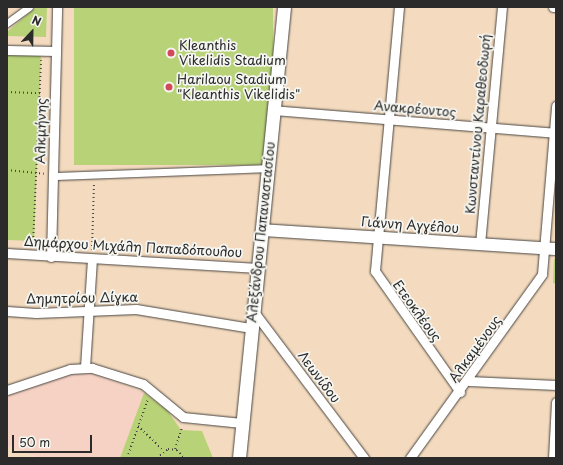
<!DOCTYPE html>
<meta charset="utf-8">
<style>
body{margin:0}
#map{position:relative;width:563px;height:465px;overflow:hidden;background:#f4dbbf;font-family:"Playpen Sans",sans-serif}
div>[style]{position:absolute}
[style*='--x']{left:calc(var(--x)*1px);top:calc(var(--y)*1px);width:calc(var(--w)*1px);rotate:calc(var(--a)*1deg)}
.built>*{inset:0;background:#f6d2c4}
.green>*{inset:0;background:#b8d278;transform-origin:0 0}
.path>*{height:2px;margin-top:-1px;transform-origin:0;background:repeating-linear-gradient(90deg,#494541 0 1px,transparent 0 4px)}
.roads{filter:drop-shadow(0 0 1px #494541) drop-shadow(0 0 1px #494541)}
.pedestrian>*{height:7px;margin:-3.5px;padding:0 3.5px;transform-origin:3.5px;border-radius:3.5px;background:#fff}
.minor>*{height:9px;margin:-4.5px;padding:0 4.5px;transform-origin:4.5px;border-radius:4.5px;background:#fff}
.tertiary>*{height:12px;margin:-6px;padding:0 6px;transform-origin:6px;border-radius:6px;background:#fff}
.secondary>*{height:13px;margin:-6.5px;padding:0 6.5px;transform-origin:6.5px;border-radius:6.5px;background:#fff}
.dots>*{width:11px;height:11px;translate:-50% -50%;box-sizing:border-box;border:2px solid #f6f6f2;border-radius:50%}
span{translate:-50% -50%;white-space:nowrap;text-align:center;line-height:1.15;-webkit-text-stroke:3.5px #f6f6f2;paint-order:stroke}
.poi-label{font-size:13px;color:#2b2b2b}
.left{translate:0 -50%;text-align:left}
.street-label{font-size:13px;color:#2b2b2b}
.frame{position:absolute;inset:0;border:8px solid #2b2b2b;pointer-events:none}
.north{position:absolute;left:12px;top:12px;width:40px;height:40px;-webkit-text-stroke:3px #f6f6f2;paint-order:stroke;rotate:22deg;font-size:11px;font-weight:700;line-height:16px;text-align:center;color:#2b2b2b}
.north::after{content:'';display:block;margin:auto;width:14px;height:18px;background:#2b2b2b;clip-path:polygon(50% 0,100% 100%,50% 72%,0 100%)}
.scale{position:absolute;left:12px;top:435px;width:80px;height:18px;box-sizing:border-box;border:2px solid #2b2b2b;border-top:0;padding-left:5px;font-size:12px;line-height:14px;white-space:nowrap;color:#2b2b2b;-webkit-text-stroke:3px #f6f6f2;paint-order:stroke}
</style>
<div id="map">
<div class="built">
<i style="clip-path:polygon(89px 372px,144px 393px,120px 458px,41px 458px,7px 446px,7px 396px,69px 373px)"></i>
</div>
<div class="green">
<i style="clip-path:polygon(36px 7px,47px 7px,46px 37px,7px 36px,7px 32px)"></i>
<i style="left:74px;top:7px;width:199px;height:158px"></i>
<i style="clip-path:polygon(7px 54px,41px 54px,34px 241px,7px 240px)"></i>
<i style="clip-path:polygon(554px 259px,556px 259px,556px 284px,553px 283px)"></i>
<i style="clip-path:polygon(144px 393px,167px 410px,181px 430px,202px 431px,213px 458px,120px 458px)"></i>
</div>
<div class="path">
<i style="--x:7;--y:92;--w:33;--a:2"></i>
<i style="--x:7;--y:170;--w:37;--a:6"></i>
<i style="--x:33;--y:245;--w:185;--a:-87.5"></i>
<i style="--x:92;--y:250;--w:68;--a:-88.3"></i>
<i style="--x:138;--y:426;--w:35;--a:44"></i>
<i style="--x:175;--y:449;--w:23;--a:-72"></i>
<i style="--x:127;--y:458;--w:63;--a:-70.4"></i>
<i style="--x:157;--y:458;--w:14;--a:-39"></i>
<i style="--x:168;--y:449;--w:9;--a:6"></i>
<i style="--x:177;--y:450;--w:11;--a:49"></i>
</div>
<div class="roads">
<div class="pedestrian">
<i style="--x:7;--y:23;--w:27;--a:-36"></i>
<i style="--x:53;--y:176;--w:214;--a:-2.1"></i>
</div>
<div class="minor">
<i style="--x:399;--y:7;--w:265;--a:95.2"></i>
<i style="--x:375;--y:271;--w:148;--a:54.9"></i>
<i style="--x:553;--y:7;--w:3;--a:0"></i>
<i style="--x:7;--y:50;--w:49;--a:1.2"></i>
<i style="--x:272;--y:110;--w:285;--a:4.6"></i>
<i style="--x:480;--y:244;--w:238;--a:-84.7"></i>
<i style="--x:7;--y:253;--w:251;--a:3.4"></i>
<i style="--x:51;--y:257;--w:250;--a:-88.6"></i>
<i style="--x:7;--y:311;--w:29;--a:4"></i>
<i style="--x:36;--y:313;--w:100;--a:-2.3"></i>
<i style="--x:136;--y:309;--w:117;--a:9.4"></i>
<i style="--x:254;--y:312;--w:183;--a:53"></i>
<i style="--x:85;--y:367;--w:108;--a:-86.3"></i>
<i style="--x:469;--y:381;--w:87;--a:2.6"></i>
<i style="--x:7;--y:390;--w:66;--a:-18.4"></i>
<i style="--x:70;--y:369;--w:22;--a:-3"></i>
<i style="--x:92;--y:368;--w:53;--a:17.4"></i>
<i style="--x:143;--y:384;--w:52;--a:39.5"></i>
<i style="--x:183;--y:417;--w:59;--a:5.8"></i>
<i style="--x:410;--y:458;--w:226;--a:-54.3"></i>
<i style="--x:542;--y:274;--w:169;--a:-85.2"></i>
<i style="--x:553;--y:458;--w:56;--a:-86.9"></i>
</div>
<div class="tertiary">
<i style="--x:262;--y:230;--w:295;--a:3.7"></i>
</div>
<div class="secondary">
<i style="--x:239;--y:458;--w:453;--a:-84.3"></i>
</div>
</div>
<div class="dots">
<i style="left:171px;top:53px;background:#d1495b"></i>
<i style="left:169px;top:87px;background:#d1495b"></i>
</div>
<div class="poi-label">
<span class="left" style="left:179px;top:53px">Kleanthis<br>Vikelidis Stadium</span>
<span class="left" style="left:177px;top:87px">Harilaou Stadium<br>"Kleanthis Vikelidis"</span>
</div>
<div class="street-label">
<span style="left:415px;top:109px;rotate:5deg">Ανακρέοντος</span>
<span style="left:478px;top:124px;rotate:-85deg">Κωνσταντίνου Καραθεοδωρή</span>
<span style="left:41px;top:131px;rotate:-89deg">Αλκμήνης</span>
<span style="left:410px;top:225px;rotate:4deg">Γιάννη Αγγέλου</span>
<span style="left:261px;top:232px;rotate:-84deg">Αλεξάνδρου Παπαναστασίου</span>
<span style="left:133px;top:247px;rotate:3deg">Δημάρχου Μιχάλη Παπαδόπουλου</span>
<span style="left:82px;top:298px;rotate:-1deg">Δημητρίου Δίγκα</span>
<span style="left:417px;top:311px;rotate:54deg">Ετεοκλέους</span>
<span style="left:475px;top:349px;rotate:-54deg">Αλκαμένους</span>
<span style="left:319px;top:377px;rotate:53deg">Λεωνίδου</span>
</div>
<div class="frame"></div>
<div class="north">N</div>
<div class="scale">50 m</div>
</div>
